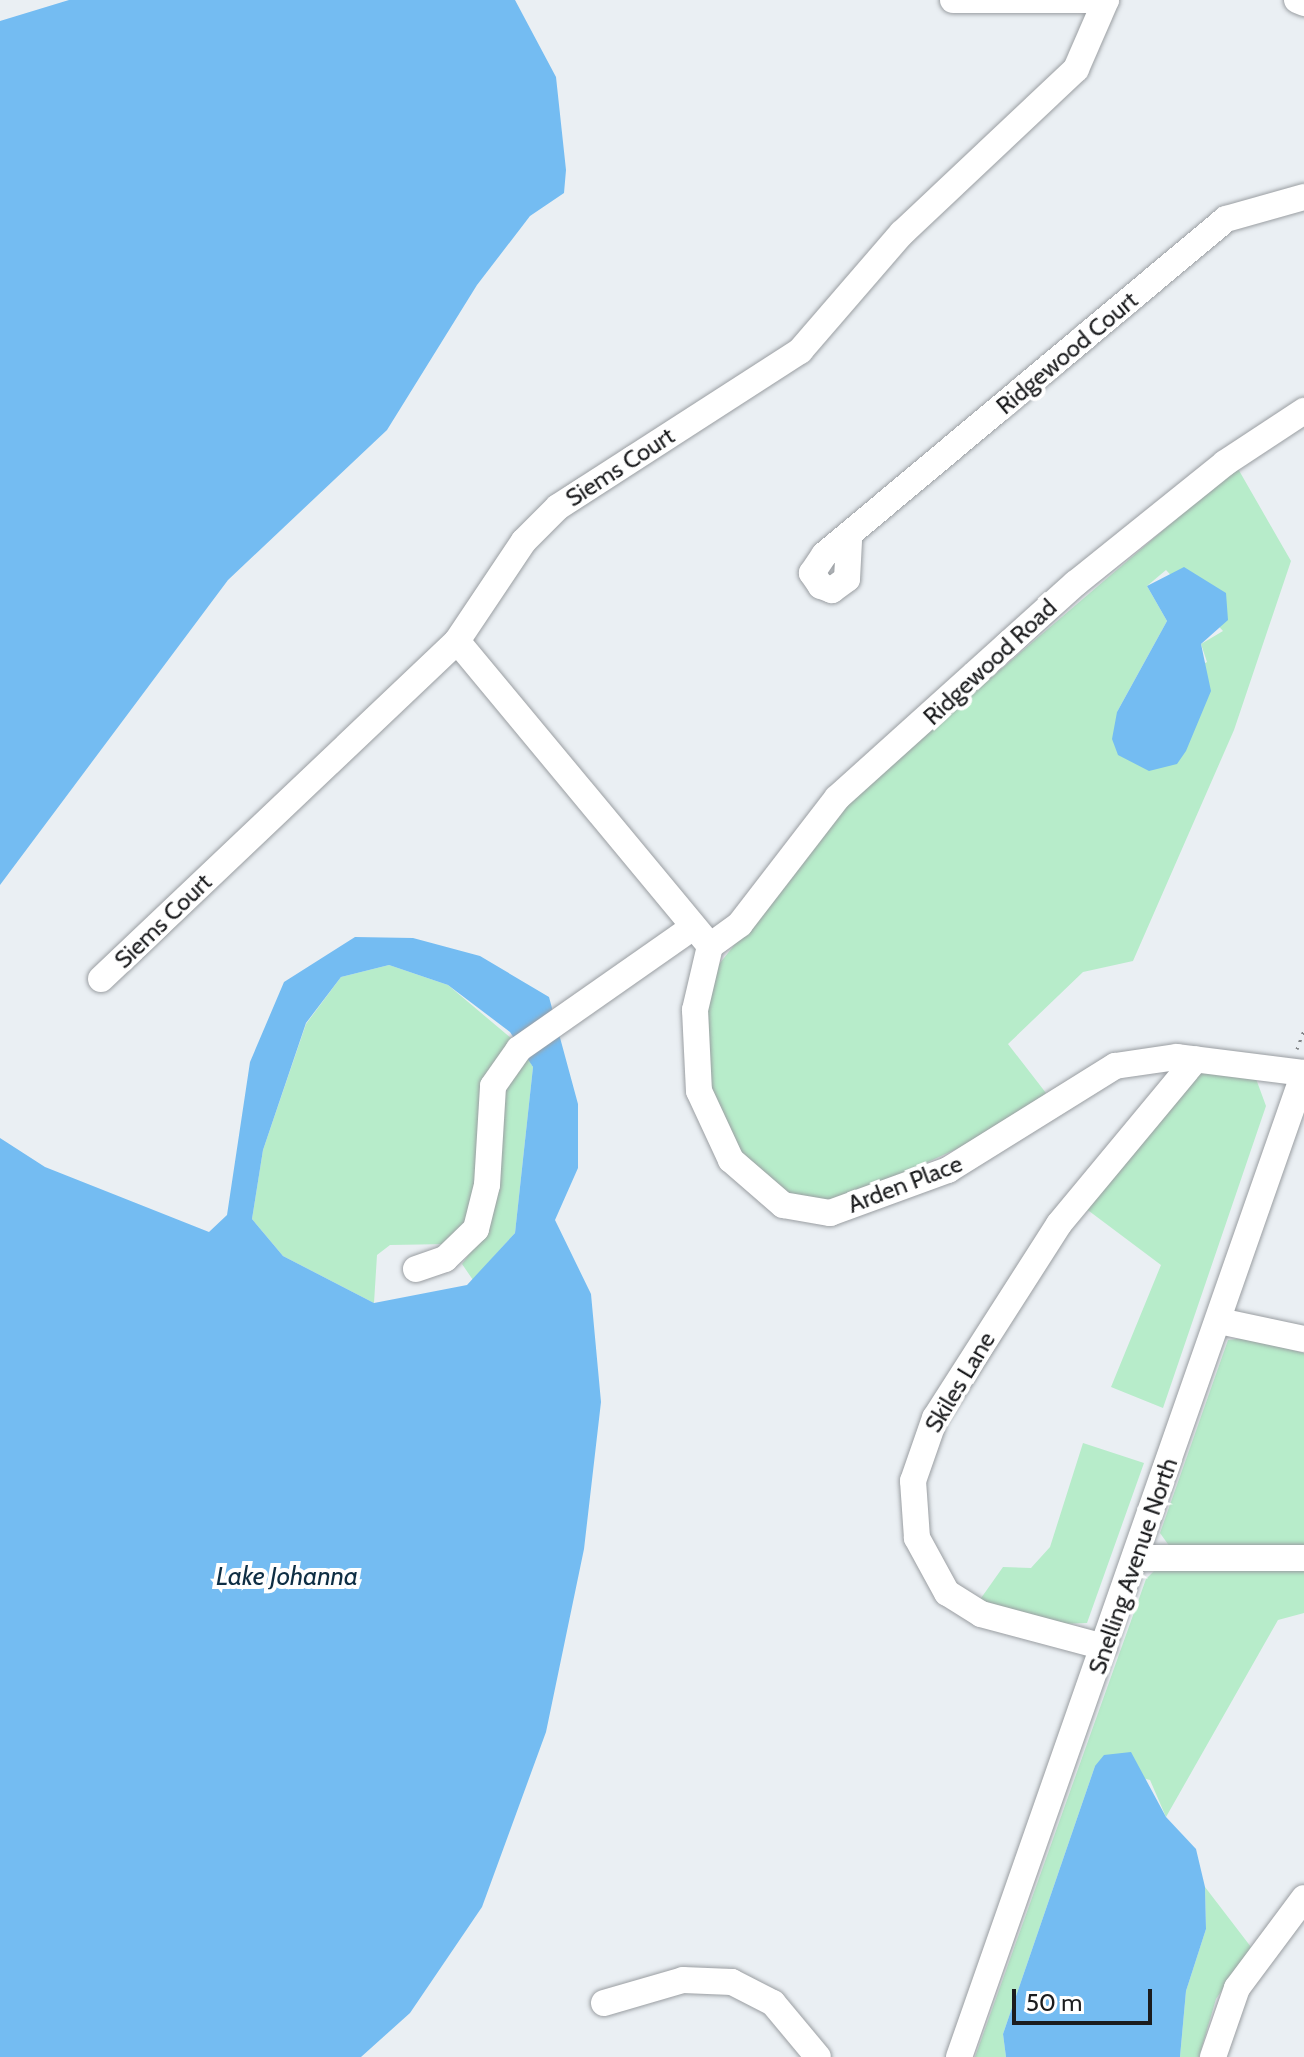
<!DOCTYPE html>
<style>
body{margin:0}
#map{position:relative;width:1304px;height:2057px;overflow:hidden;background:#eaeff3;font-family:Cabin,sans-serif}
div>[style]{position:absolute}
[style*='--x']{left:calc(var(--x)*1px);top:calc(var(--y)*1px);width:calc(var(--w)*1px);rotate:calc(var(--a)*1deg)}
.green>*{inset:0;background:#b7ecca}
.water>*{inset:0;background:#74bcf2}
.path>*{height:3px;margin-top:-1.5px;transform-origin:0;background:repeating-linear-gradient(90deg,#828588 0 2px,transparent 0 8px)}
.roads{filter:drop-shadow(0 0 2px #9a9ea2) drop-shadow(0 0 2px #9a9ea2)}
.minor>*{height:26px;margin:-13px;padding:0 13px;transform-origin:13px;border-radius:13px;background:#fff}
span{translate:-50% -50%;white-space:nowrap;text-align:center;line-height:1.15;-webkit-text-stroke:8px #fff;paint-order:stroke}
.street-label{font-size:24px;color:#1b1c1e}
.water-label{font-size:26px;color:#0e2e44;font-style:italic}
.scale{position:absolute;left:1012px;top:1989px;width:140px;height:36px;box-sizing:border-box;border:4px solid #1b1c1e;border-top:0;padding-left:10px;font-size:24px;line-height:28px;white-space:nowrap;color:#1b1c1e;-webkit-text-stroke:6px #fff;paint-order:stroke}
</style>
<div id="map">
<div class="green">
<i style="clip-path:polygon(evenodd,1237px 467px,1291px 561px,1234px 730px,1133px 961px,1083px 972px,1008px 1044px,1046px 1093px,1007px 1126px,862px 1192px,832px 1201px,781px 1194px,734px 1148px,708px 1086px,706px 999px,716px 968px,853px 796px,1237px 467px,1166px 570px,1223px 631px,1201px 644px,1207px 662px,1117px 712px,1167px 621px,1147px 586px,1166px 570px)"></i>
<i style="clip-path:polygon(389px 965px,448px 985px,518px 1044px,510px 1052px,480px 1206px,449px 1244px,390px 1245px,377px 1255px,374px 1303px,283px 1256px,252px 1219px,263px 1150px,306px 1024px,341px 977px)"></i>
<i style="clip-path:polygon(524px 1052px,533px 1067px,515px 1233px,473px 1280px,462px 1264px,482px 1236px,495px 1106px)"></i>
<i style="clip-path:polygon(1201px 1071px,1255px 1076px,1266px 1106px,1163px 1408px,1111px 1387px,1161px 1265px,1085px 1208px)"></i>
<i style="clip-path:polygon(1245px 1338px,1304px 1353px,1304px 1547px,1170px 1547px,1160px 1533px,1228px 1340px)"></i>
<i style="clip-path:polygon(1083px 1443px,1144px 1463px,1087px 1623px,1060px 1624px,979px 1601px,1003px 1567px,1031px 1568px,1050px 1547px)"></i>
<i style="clip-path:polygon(1304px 1569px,1304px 1613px,1278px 1620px,1166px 1817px,1150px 1780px,1095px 1766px,1003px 2034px,1006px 2057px,975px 2057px,1146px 1579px,1155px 1570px)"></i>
<i style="clip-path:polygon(1205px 1887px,1251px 1947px,1216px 1999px,1199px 2057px,1180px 2057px,1186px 1991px,1206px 1929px)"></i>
</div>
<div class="water">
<i style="clip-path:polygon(69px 0,515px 0,556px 77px,566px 170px,564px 193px,530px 216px,477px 285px,387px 430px,228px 580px,0 885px,0 21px)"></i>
<i style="clip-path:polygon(1184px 567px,1226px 593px,1228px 620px,1201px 644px,1211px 691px,1186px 751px,1177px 764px,1149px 771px,1118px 755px,1112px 739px,1117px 712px,1167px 621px,1147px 586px)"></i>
<i style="clip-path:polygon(evenodd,355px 937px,413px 938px,480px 956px,549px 997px,578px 1104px,578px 1168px,555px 1220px,591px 1294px,601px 1402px,584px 1549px,546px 1732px,482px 1907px,410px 2013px,361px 2057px,0 2057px,0 1138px,45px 1167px,209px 1232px,227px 1215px,250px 1062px,284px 982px,355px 937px,389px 965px,448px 985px,510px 1032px,533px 1067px,515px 1233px,467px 1285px,374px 1303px,283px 1256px,252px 1219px,263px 1150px,306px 1023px,341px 977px,389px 965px)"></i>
<i style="clip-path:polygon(1131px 1752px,1166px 1817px,1196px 1849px,1205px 1887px,1206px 1929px,1186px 1991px,1180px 2057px,1006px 2057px,1003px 2034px,1095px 1766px,1104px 1755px)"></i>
</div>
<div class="path">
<i style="--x:1297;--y:1049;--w:20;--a:-70"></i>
</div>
<div class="roads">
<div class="minor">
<i style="--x:953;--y:0;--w:153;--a:0"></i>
<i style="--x:1297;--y:0;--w:8;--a:23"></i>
<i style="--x:849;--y:541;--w:38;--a:93"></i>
<i style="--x:847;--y:579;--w:19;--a:144"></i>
<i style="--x:832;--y:590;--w:12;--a:-160"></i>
<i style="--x:821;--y:586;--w:16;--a:-125"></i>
<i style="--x:812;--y:573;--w:22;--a:-56"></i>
<i style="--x:824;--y:555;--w:524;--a:-39.89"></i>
<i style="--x:1226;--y:219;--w:81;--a:-15.8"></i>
<i style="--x:457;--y:641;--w:396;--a:50.3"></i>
<i style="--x:710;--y:946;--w:66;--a:103.2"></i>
<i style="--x:695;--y:1010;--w:81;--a:87.2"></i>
<i style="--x:699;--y:1091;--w:76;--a:65.1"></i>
<i style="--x:731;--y:1160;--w:69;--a:40.9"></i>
<i style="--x:783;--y:1205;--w:48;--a:9.7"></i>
<i style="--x:830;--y:1213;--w:126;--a:-20"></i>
<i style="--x:948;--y:1170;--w:197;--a:-31.9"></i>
<i style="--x:1115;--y:1066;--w:63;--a:-8.3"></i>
<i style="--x:1177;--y:1057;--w:128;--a:7.2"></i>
<i style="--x:710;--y:946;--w:37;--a:-36"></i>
<i style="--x:740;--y:924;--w:159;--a:-52.4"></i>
<i style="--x:837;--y:798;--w:321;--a:-42"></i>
<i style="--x:1076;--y:583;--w:191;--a:-38.8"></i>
<i style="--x:1225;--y:463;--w:95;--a:-33.4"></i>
<i style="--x:101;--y:979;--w:491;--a:-43.5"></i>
<i style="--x:457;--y:641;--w:120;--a:-56.2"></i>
<i style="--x:524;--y:541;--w:48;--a:-45"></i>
<i style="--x:558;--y:507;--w:288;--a:-32.8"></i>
<i style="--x:800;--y:351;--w:156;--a:-49.2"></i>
<i style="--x:902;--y:233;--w:239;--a:-43.3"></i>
<i style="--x:1076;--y:69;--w:75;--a:-66.5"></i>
<i style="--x:416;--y:1269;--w:31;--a:-19"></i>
<i style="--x:445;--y:1259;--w:43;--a:-44.1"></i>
<i style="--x:476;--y:1229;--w:45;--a:-76"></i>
<i style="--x:487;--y:1185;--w:99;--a:-86.5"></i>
<i style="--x:493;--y:1086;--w:45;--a:-54.9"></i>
<i style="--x:519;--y:1049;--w:213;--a:-35"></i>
<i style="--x:1219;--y:1321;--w:87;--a:12"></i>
<i style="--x:1136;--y:1558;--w:168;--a:0"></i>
<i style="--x:1104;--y:1647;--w:127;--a:-165"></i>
<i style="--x:981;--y:1614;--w:40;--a:-148"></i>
<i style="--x:947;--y:1593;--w:63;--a:-118.6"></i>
<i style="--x:917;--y:1538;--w:57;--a:-94"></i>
<i style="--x:913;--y:1481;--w:67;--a:-70.8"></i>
<i style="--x:935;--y:1418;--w:230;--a:-57.4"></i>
<i style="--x:1059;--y:1224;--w:214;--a:-50.3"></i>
<i style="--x:604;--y:2003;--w:82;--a:-16.2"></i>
<i style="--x:683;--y:1980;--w:49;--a:2.3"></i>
<i style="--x:732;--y:1982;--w:46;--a:27.1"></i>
<i style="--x:773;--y:2003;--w:70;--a:50.2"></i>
<i style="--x:959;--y:2057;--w:1043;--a:-70.68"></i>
<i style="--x:1213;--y:2057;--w:73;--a:-70.8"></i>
<i style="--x:1237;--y:1988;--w:112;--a:-53.3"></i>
</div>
</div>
<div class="street-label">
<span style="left:1067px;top:353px;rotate:-40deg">Ridgewood Court</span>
<span style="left:620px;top:467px;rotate:-33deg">Siems Court</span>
<span style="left:990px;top:662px;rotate:-43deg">Ridgewood Road</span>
<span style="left:163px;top:921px;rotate:-44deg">Siems Court</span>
<span style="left:905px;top:1184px;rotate:-21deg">Arden Place</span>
<span style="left:960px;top:1382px;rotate:-59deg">Skiles Lane</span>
<span style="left:1133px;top:1566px;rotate:-71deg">Snelling Avenue North</span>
</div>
<div class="water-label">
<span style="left:287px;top:1577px">Lake Johanna</span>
</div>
<div class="scale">50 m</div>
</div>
